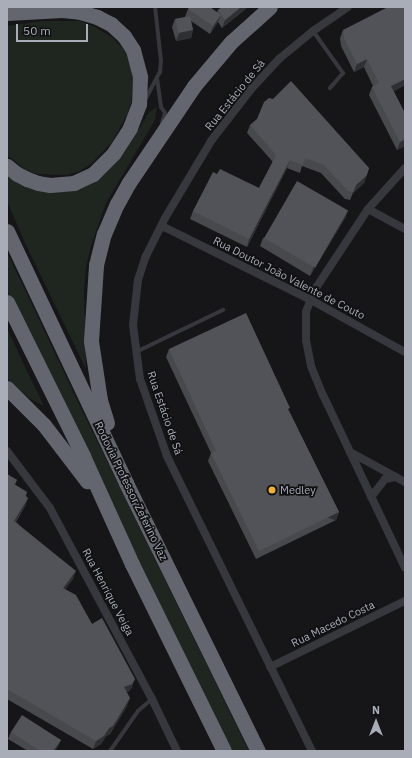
<!DOCTYPE html>
<meta charset="utf-8">
<style>
body{margin:0}
#map{position:relative;width:412px;height:758px;overflow:hidden;background:#161618;font-family:"IBM Plex Sans",sans-serif}
div>[style]{position:absolute}
[style*='--x']{left:calc(var(--x)*1px);top:calc(var(--y)*1px);width:calc(var(--w)*1px);rotate:calc(var(--a)*1deg)}
.green>*{inset:0;background:#1e261f}
.service>*{height:4px;margin:-2px;padding:0 2px;transform-origin:2px;border-radius:2px;background:#37383d}
.minor>*{height:8px;margin:-4px;padding:0 4px;transform-origin:4px;border-radius:4px;background:#37383d}
.motorway>*{height:15px;margin:-7.5px;padding:0 7.5px;transform-origin:7.5px;border-radius:7.5px;background:#63666e}
.wall>*{inset:0;background:#47494d}
.shaded-wall>*{inset:0;background:#2f3033;transform-origin:0 0}
.building>*{inset:0;background:#525359;transform-origin:0 0}
.dots>*{width:11px;height:11px;translate:-50% -50%;box-sizing:border-box;border:2px solid #111113;border-radius:50%}
span{translate:-50% -50%;white-space:nowrap;text-align:center;line-height:1.15;-webkit-text-stroke:3.5px #111113;paint-order:stroke}
.street-label{font-size:11px;color:#a8adb8}
.poi-label{font-size:11px;color:#a8adb8}
.left{translate:0 -50%;text-align:left}
.frame{position:absolute;inset:0;border:8px solid #a8adb8;pointer-events:none}
.north{position:absolute;left:356px;top:702px;width:40px;height:40px;-webkit-text-stroke:3px #111113;paint-order:stroke;rotate:0deg;font-size:11px;font-weight:700;line-height:16px;text-align:center;color:#a8adb8}
.north::after{content:'';display:block;margin:auto;width:14px;height:18px;background:#a8adb8;clip-path:polygon(50% 0,100% 100%,50% 72%,0 100%)}
.scale{position:absolute;left:16px;top:24px;width:72px;height:18px;box-sizing:border-box;border:2px solid #a8adb8;border-top:0;padding-left:5px;font-size:12px;line-height:14px;white-space:nowrap;color:#a8adb8;-webkit-text-stroke:3px #111113;paint-order:stroke}
</style>
<div id="map">
<div class="green">
<i style="clip-path:polygon(43px 21px,80px 21px,95px 27px,113px 38px,125px 51px,134px 76px,131px 103px,127px 115px,112px 142px,91px 164px,80px 171px,67px 175px,37px 174px,26px 170px,7px 155px,7px 26px)"></i>
<i style="clip-path:polygon(157px 107px,155px 120px,106px 203px,91px 246px,86px 267px,84px 289px,86px 369px,25px 243px,7px 201px,7px 176px,26px 186px,73px 190px,90px 184px,107px 171px,136px 134px,149px 112px)"></i>
<i style="clip-path:polygon(7px 252px,79px 404px,249px 751px,232px 751px,25px 328px,7px 290px)"></i>
<i style="clip-path:polygon(7px 328px,25px 367px,44px 406px,29px 398px,7px 378px)"></i>
</div>
<div class="service">
<i style="--x:313;--y:31;--w:52;--a:54.5"></i>
<i style="--x:343;--y:73;--w:20;--a:131"></i>
<i style="--x:157;--y:78;--w:29;--a:82"></i>
<i style="--x:161;--y:107;--w:7;--a:56"></i>
<i style="--x:165;--y:113;--w:10;--a:107"></i>
<i style="--x:145;--y:100;--w:32;--a:-62"></i>
<i style="--x:160;--y:72;--w:11;--a:-85"></i>
<i style="--x:161;--y:61;--w:54;--a:-96.3"></i>
<i style="--x:136;--y:352;--w:97;--a:-25.8"></i>
<i style="--x:110;--y:751;--w:49;--a:-55"></i>
<i style="--x:138;--y:711;--w:18;--a:-41"></i>
</div>
<div class="minor">
<i style="--x:405;--y:168;--w:55;--a:132.1"></i>
<i style="--x:368;--y:209;--w:98;--a:123.4"></i>
<i style="--x:314;--y:291;--w:22;--a:111"></i>
<i style="--x:306;--y:312;--w:28;--a:90"></i>
<i style="--x:306;--y:340;--w:26;--a:79"></i>
<i style="--x:311;--y:366;--w:31;--a:68"></i>
<i style="--x:323;--y:395;--w:191;--a:64.6"></i>
<i style="--x:368;--y:209;--w:42;--a:28.4"></i>
<i style="--x:162;--y:226;--w:166;--a:26.4"></i>
<i style="--x:311;--y:300;--w:107;--a:29"></i>
<i style="--x:7;--y:451;--w:71;--a:53"></i>
<i style="--x:50;--y:508;--w:217;--a:61.9"></i>
<i style="--x:152;--y:699;--w:58;--a:64.3"></i>
<i style="--x:350;--y:452;--w:63;--a:28.6"></i>
<i style="--x:371;--y:497;--w:23;--a:-52"></i>
<i style="--x:385;--y:479;--w:11;--a:-10"></i>
<i style="--x:270;--y:667;--w:150;--a:-26.1"></i>
<i style="--x:312;--y:751;--w:329;--a:-116.2"></i>
<i style="--x:167;--y:456;--w:82;--a:-109.3"></i>
<i style="--x:140;--y:379;--w:54;--a:-97.4"></i>
<i style="--x:133;--y:325;--w:45;--a:-83.7"></i>
<i style="--x:138;--y:280;--w:25;--a:-72"></i>
<i style="--x:146;--y:256;--w:42;--a:-63.4"></i>
<i style="--x:165;--y:218;--w:90;--a:-59.1"></i>
<i style="--x:211;--y:141;--w:67;--a:-52.3"></i>
<i style="--x:252;--y:88;--w:40;--a:-47"></i>
<i style="--x:279;--y:59;--w:44;--a:-39.5"></i>
<i style="--x:313;--y:31;--w:42;--a:-34.4"></i>
</div>
<div class="motorway">
<i style="--x:7;--y:13;--w:55;--a:-3.1"></i>
<i style="--x:62;--y:10;--w:18;--a:6"></i>
<i style="--x:80;--y:12;--w:18;--a:16"></i>
<i style="--x:97;--y:17;--w:16;--a:27"></i>
<i style="--x:111;--y:24;--w:18;--a:43"></i>
<i style="--x:124;--y:36;--w:17;--a:57"></i>
<i style="--x:133;--y:50;--w:28;--a:75"></i>
<i style="--x:140;--y:77;--w:27;--a:92"></i>
<i style="--x:139;--y:104;--w:26;--a:111"></i>
<i style="--x:130;--y:128;--w:30;--a:123"></i>
<i style="--x:114;--y:153;--w:30;--a:135"></i>
<i style="--x:93;--y:174;--w:21;--a:155"></i>
<i style="--x:74;--y:183;--w:24;--a:175"></i>
<i style="--x:50;--y:185;--w:12;--a:-171"></i>
<i style="--x:38;--y:183;--w:12;--a:-160"></i>
<i style="--x:27;--y:179;--w:11;--a:-153"></i>
<i style="--x:17;--y:174;--w:13;--a:-141"></i>
<i style="--x:7;--y:231;--w:279;--a:64.7"></i>
<i style="--x:126;--y:483;--w:299;--a:63.8"></i>
<i style="--x:7;--y:302;--w:172;--a:63.7"></i>
<i style="--x:83;--y:456;--w:119;--a:65.6"></i>
<i style="--x:132;--y:564;--w:208;--a:63.8"></i>
<i style="--x:7;--y:388;--w:52;--a:45"></i>
<i style="--x:44;--y:425;--w:71;--a:52.5"></i>
<i style="--x:107;--y:423;--w:24;--a:-107"></i>
<i style="--x:100;--y:400;--w:60;--a:-98.7"></i>
<i style="--x:91;--y:341;--w:76;--a:-86.2"></i>
<i style="--x:96;--y:265;--w:32;--a:-76"></i>
<i style="--x:104;--y:234;--w:33;--a:-67"></i>
<i style="--x:117;--y:204;--w:23;--a:-61"></i>
<i style="--x:128;--y:184;--w:118;--a:-56"></i>
<i style="--x:194;--y:86;--w:57;--a:-49.9"></i>
<i style="--x:231;--y:42;--w:52;--a:-41.9"></i>
</div>
<div class="wall">
<i style="clip-path:polygon(222px 7px,248px 7px,222px 28px,218px 22px,210px 34px,191px 21px,193px 30px,191px 38px,176px 41px,172px 27px,175px 19px,186px 17px,185px 17px,188px 9px,217px 12px,218px 10px)"></i>
<i style="clip-path:polygon(405px 7px,405px 85px,394px 91px,405px 146px,397px 150px,369px 95px,372px 87px,373px 86px,364px 67px,354px 72px,341px 46px,340px 38px,343px 30px)"></i>
<i style="clip-path:polygon(250px 125px,369px 168px,364px 183px,353px 193px,350px 200px,345px 199px,321px 173px,302px 166px,300px 173px,287px 168px,247px 247px,190px 219px,193px 211px,217px 174px,259px 188px,273px 162px,247px 133px)"></i>
<i style="clip-path:polygon(348px 210px,345px 218px,310px 276px,260px 246px,263px 238px)"></i>
<i style="clip-path:polygon(169px 349px,289px 411px,339px 512px,336px 520px,256px 559px,208px 461px,211px 453px,166px 357px)"></i>
<i style="clip-path:polygon(7px 474px,17px 480px,15px 485px,27px 492px,26px 496px,28px 498px,25px 506px,16px 522px,73px 579px,65px 589px,92px 624px,132px 687px,129px 691px,127px 692px,127px 706px,110px 734px,106px 736px,101px 744px,93px 749px,7px 699px)"></i>
<i style="clip-path:polygon(11px 732px,61px 740px,58px 746px,55px 751px,28px 751px,8px 739px)"></i>
</div>
<div class="shaded-wall">
<i style="clip-path:polygon(241px 7px,248px 7px,222px 28px,225px 20px)"></i>
<i style="clip-path:polygon(221px 15px,218px 22px,210px 34px,213px 26px)"></i>
<i style="clip-path:polygon(193px 30px,191px 38px,176px 41px,179px 33px)"></i>
<i style="clip-path:polygon(367px 59px,364px 67px,354px 72px,357px 64px)"></i>
<i style="clip-path:polygon(405px 79px,405px 85px,388px 94px,391px 86px)"></i>
<i style="clip-path:polygon(405px 139px,405px 146px,397px 150px,400px 142px)"></i>
<i style="clip-path:polygon(290px 160px,287px 168px,247px 247px,249px 239px)"></i>
<i style="clip-path:polygon(367px 175px,364px 183px,353px 193px,350px 200px,356px 185px)"></i>
<i style="clip-path:polygon(348px 210px,345px 218px,310px 276px,313px 268px)"></i>
<i style="clip-path:polygon(28px 498px,25px 506px,11px 529px,14px 521px)"></i>
<i style="left:339px;top:512px;width:9px;height:89px;rotate:111deg"></i>
<i style="clip-path:polygon(76px 571px,73px 579px,60px 596px,63px 588px)"></i>
<i style="clip-path:polygon(135px 679px,132px 687px,129px 691px,122px 695px,124px 687px)"></i>
<i style="clip-path:polygon(130px 698px,127px 706px,110px 734px,106px 736px,101px 744px,93px 749px,96px 741px)"></i>
<i style="clip-path:polygon(61px 740px,58px 746px,55px 751px,53px 751px)"></i>
</div>
<div class="building">
<i style="clip-path:polygon(189px 7px,210px 7px,221px 15px,213px 26px,188px 9px)"></i>
<i style="clip-path:polygon(222px 7px,241px 7px,225px 20px,218px 10px)"></i>
<i style="clip-path:polygon(388px 7px,405px 7px,405px 79px,391px 86px,405px 113px,405px 139px,400px 142px,372px 87px,379px 83px,367px 59px,357px 64px,344px 38px,343px 30px)"></i>
<i style="left:190px;top:16px;width:14px;height:15px;rotate:78deg"></i>
<i style="clip-path:polygon(291px 81px,369px 168px,367px 175px,356px 185px,353px 192px,348px 191px,324px 165px,305px 158px,303px 165px,290px 160px,249px 239px,193px 211px,213px 172px,217px 174px,220px 169px,259px 188px,276px 155px,250px 125px,257px 119px,264px 102px,269px 98px,273px 99px)"></i>
<i style="left:297px;top:181px;width:59px;height:66px;rotate:30deg"></i>
<i style="clip-path:polygon(246px 313px,290px 408px,288px 409px,339px 512px,259px 551px,211px 453px,216px 451px,169px 349px)"></i>
<i style="clip-path:polygon(7px 474px,17px 480px,14px 484px,27px 492px,25px 496px,28px 498px,14px 521px,76px 571px,63px 588px,76px 595px,92px 624px,102px 618px,135px 679px,132px 684px,124px 687px,130px 698px,113px 726px,109px 728px,104px 736px,96px 741px,7px 689px)"></i>
<i style="clip-path:polygon(22px 715px,61px 740px,53px 751px,40px 751px,11px 732px)"></i>
</div>
<div class="dots">
<i style="left:272px;top:490px;background:#f2b134"></i>
</div>
<div class="street-label">
<span style="left:235px;top:95px;rotate:-51deg">Rua Estácio de Sá</span>
<span style="left:289px;top:278px;rotate:27deg">Rua Doutor João Valente de Couto</span>
<span style="left:165px;top:413px;rotate:71deg">Rua Estácio de Sá</span>
<span style="left:131px;top:491px;rotate:64deg">Rodovia Professor Zeferino Vaz</span>
<span style="left:108px;top:592px;rotate:62deg">Rua Henrique Veiga</span>
<span style="left:333px;top:624px;rotate:-26deg">Rua Macedo Costa</span>
</div>
<div class="poi-label">
<span class="left" style="left:280px;top:490px">Medley</span>
</div>
<div class="frame"></div>
<div class="north">N</div>
<div class="scale">50 m</div>
</div>
